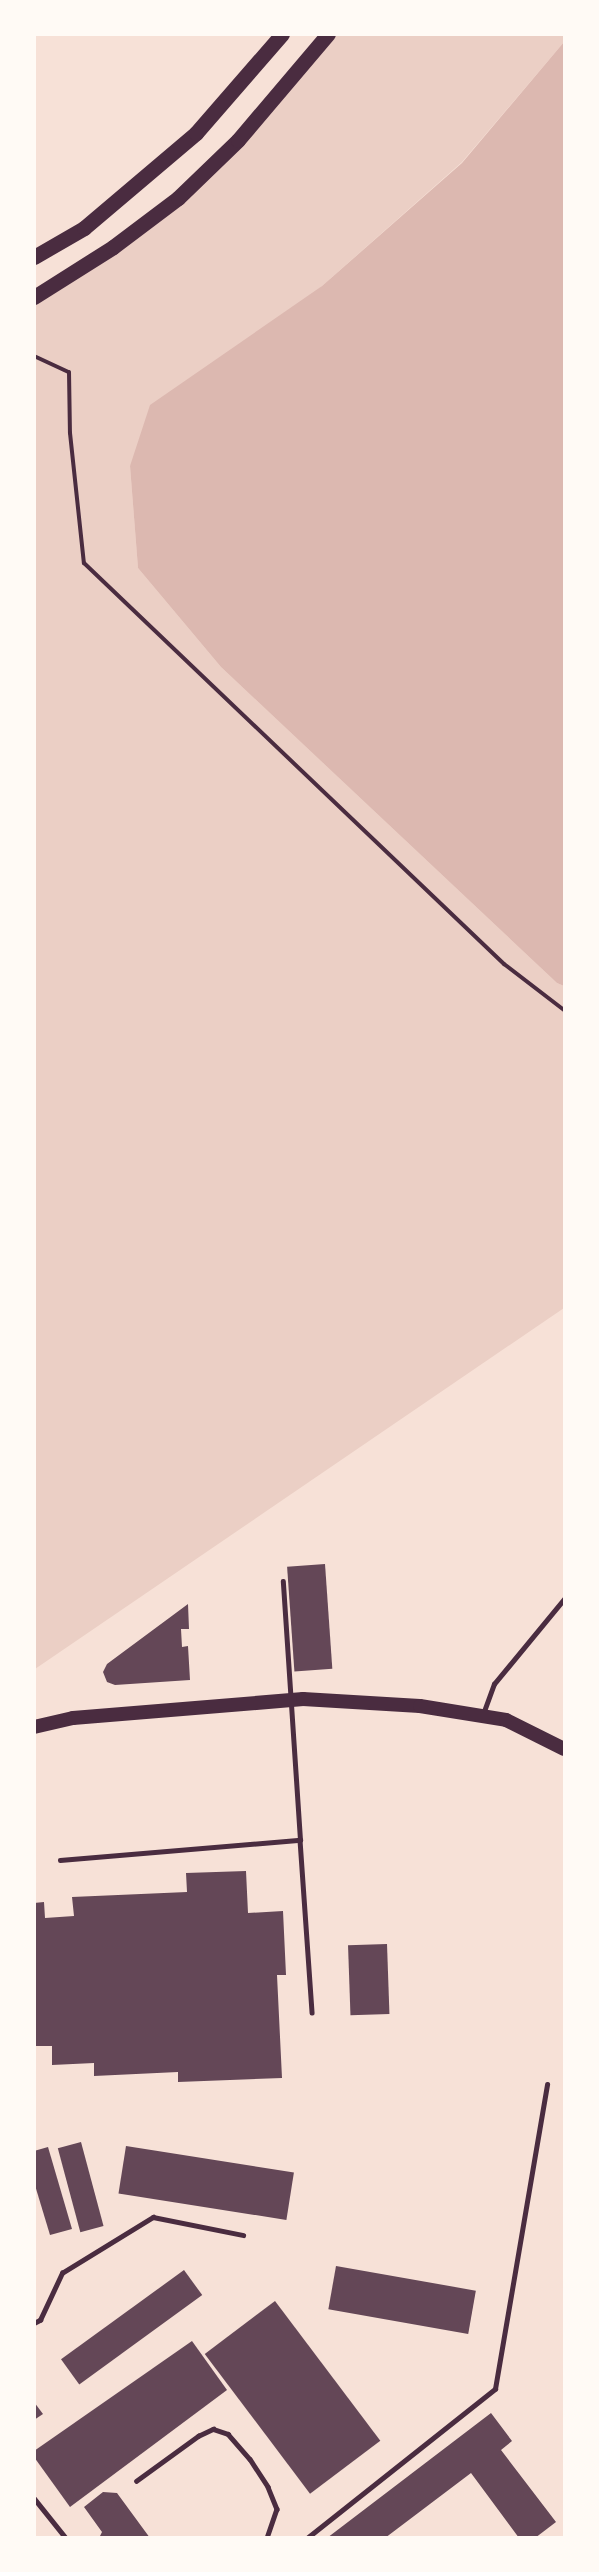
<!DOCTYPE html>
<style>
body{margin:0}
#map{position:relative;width:599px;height:2572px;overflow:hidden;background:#f7e1d7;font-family:"PT Sans Narrow",sans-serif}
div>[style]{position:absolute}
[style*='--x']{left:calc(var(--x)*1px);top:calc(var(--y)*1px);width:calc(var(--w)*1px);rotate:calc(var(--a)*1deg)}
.green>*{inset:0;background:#ebcfc5}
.water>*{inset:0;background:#dcb8b0}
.building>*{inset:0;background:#644757;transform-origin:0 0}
.path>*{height:4px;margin:-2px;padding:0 2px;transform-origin:2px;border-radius:2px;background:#4a2c40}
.service>*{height:4.5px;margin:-2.25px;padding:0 2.25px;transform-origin:2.25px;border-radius:2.25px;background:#4a2c40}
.primary>*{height:14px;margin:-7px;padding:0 7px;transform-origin:7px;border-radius:7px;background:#4a2c40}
.trunk>*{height:15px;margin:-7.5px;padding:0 7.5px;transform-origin:7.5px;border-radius:7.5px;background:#4a2c40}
span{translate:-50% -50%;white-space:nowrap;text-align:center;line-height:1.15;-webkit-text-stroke:4.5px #fffaf5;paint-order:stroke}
.frame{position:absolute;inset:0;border:36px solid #fffaf5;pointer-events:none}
</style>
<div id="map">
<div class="green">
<i style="clip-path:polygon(331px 35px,564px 35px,564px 42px,462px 162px,322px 286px,130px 466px,138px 568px,221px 667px,557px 983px,564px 986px,564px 1308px,35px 1669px,35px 300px,197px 185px)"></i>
</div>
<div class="water">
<i style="clip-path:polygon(564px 42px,564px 986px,557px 983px,221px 667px,138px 568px,130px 466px,150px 405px,322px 286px,462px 163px)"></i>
</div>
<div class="building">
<i style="left:325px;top:1564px;width:105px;height:38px;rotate:86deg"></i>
<i style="clip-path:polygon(188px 1604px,189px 1629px,181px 1629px,182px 1647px,188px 1646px,190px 1680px,115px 1685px,107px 1682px,103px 1672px,107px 1664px)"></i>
<i style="clip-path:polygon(246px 1871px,248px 1913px,283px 1911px,286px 1975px,277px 1975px,282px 2078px,178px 2082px,178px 2072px,94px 2076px,94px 2063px,52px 2065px,52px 2046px,34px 2046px,34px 1903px,44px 1902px,45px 1918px,74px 1916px,72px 1897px,187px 1892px,186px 1873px)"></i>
<i style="left:387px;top:1944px;width:70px;height:39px;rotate:88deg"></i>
<i style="left:81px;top:2142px;width:87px;height:24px;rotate:75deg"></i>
<i style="left:126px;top:2146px;width:170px;height:48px;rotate:9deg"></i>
<i style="clip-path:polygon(48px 2147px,72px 2229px,50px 2235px,34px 2182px,34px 2151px)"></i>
<i style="left:336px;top:2266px;width:142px;height:44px;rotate:10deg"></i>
<i style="left:184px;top:2270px;width:31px;height:152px;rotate:54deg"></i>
<i style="left:275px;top:2301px;width:175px;height:88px;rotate:53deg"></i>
<i style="clip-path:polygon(192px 2341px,227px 2390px,70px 2507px,34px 2457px,34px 2451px)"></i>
<i style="clip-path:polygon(34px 2402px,43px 2414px,34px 2420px)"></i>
<i style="clip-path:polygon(491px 2413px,512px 2441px,501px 2450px,556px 2522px,535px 2538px,519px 2538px,471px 2473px,385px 2538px,327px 2538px)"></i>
<i style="clip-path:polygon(103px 2492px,117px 2493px,150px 2538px,99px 2538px,102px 2532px,84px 2507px)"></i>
</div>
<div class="path">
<i style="--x:34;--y:356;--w:38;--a:25"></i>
<i style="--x:69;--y:372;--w:61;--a:89.1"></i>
<i style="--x:70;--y:433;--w:131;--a:83.9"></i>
<i style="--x:84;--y:563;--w:581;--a:43.67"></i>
<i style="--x:504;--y:964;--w:76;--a:37.5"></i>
</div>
<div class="service">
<i style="--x:483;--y:1714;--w:32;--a:-70"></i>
<i style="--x:494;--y:1684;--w:110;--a:-50.5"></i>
<i style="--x:300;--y:1840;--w:173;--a:86"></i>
<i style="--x:60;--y:1860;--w:241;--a:-4.8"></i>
<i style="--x:300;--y:1840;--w:259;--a:-93.8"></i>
<i style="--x:34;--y:2323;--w:7;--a:-27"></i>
<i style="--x:40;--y:2320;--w:52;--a:-64.9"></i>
<i style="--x:62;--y:2273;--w:107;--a:-31.6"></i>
<i style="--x:153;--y:2217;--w:92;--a:11.3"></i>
<i style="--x:136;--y:2481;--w:77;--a:-36"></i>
<i style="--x:198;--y:2436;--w:17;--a:-25"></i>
<i style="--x:213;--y:2429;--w:16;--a:18"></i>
<i style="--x:228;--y:2434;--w:33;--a:49"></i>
<i style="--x:250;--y:2459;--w:33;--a:57"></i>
<i style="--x:268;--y:2487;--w:24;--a:68"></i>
<i style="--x:277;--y:2509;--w:31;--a:109"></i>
<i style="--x:34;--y:2498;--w:51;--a:51.3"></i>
<i style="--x:307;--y:2538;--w:240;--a:-38.4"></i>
<i style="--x:495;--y:2389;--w:309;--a:-80.3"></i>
</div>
<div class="primary">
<i style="--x:34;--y:1727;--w:40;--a:-13"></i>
<i style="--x:73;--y:1718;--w:231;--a:-4.7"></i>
<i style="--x:303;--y:1699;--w:117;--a:3.4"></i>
<i style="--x:420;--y:1706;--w:87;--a:9.2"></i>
<i style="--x:506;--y:1720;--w:65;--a:26.6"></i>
</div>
<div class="trunk">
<i style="--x:34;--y:257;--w:58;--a:-30.1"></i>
<i style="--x:84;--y:228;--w:147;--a:-40.3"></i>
<i style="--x:196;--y:133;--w:131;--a:-49"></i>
<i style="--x:34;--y:297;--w:93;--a:-32.3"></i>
<i style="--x:113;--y:247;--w:81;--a:-37"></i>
<i style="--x:178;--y:198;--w:83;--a:-44"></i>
<i style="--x:238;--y:140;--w:139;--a:-49.7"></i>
</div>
<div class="frame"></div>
</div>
